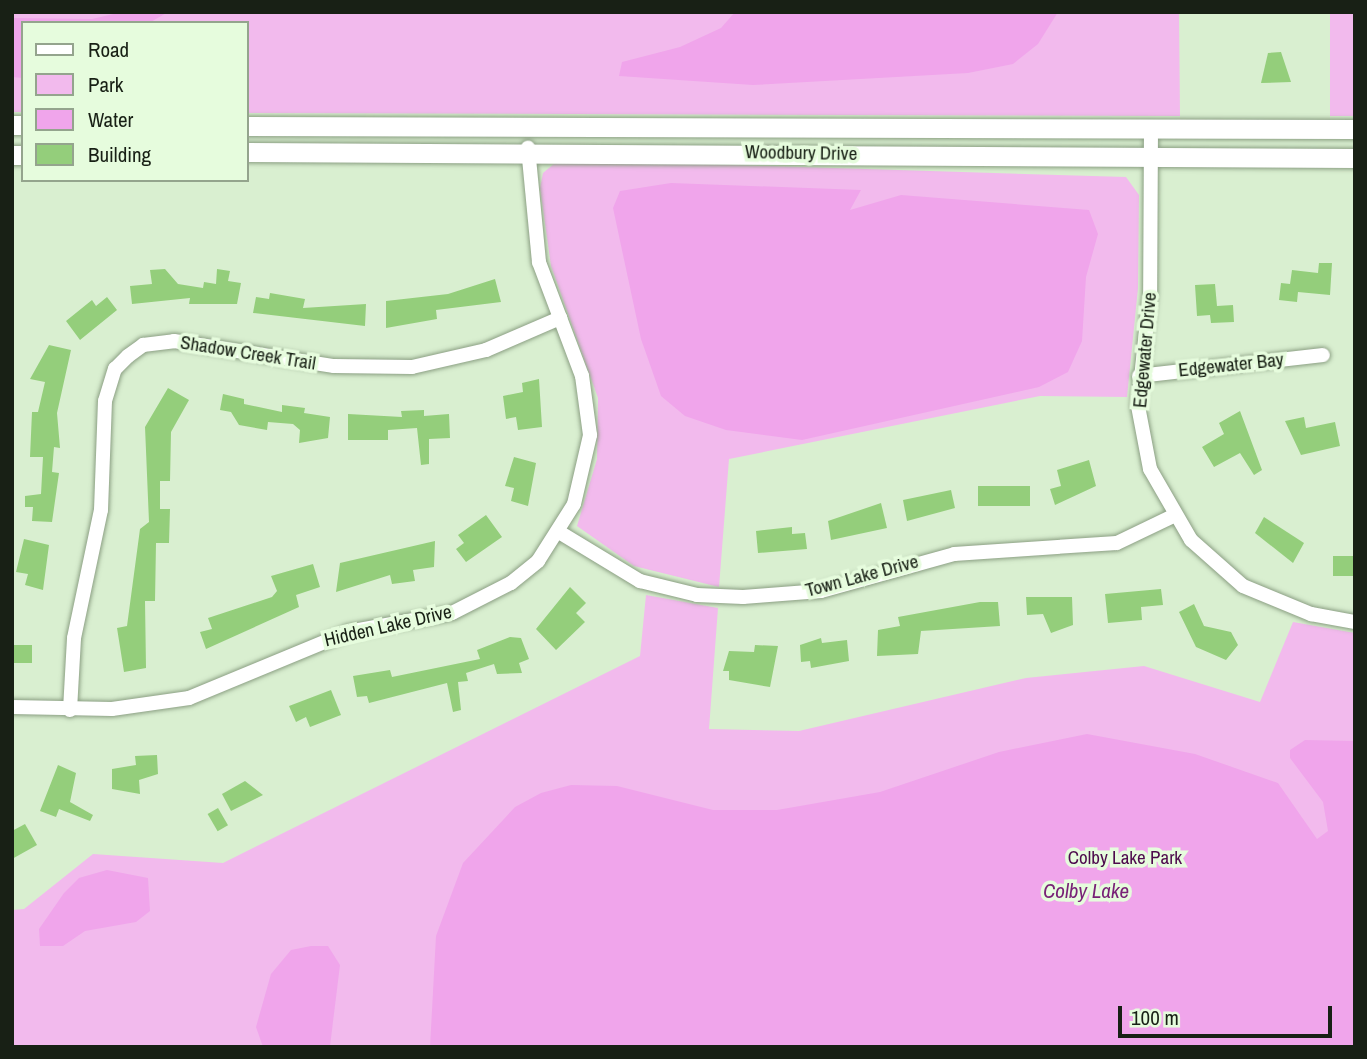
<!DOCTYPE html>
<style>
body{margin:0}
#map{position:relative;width:1367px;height:1059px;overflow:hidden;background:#d9efd0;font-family:"Archivo Narrow",sans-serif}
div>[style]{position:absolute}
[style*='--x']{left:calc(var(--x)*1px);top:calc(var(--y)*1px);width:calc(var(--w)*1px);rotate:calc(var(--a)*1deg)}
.green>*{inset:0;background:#f2baed;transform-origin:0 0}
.water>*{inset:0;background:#f0a5eb}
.building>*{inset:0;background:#94ce7b;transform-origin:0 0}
.roads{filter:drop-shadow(0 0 2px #8b9f83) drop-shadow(0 0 2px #8b9f83)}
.minor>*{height:14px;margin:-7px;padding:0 7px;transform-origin:7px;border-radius:7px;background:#fff}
.major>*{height:19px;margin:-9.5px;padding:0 9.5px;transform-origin:9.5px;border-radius:9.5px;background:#fff}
span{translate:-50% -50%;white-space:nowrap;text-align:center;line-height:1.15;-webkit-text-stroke:7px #e6fcdd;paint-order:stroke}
.street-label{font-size:19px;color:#182015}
.park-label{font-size:19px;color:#4d0a4c}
.water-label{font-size:21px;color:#782176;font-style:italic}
.frame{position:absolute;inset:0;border:14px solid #182015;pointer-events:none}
.legend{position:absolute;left:21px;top:21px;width:228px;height:161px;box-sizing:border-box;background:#e6fcdd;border:2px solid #94a48d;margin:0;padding:9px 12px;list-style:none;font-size:21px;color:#182015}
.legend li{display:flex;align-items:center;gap:14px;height:35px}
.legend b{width:35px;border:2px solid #94a48d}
.scale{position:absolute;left:1118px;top:1006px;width:214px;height:32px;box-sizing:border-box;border:4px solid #182015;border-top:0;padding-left:9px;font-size:21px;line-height:24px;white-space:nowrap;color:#182015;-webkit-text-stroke:5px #e6fcdd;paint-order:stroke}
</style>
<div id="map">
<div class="green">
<i style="clip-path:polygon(12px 12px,1179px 12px,1180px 116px,247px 113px,247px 23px,23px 23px,23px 112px,12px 112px)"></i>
<i style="left:1330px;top:12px;width:25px;height:104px"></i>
<i style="clip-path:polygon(636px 162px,1126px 177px,1139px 195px,1138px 288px,1127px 397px,1040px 396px,729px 459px,719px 587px,634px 566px,577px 526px,597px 459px,598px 398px,551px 266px,540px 188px,543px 173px,555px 163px)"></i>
<i style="clip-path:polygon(646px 595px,718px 608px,709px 729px,799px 731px,1026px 678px,1144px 666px,1260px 702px,1293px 622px,1355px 633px,1355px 1047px,12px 1047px,12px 910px,24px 909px,93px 854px,223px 863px,640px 656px)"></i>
</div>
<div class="water">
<i style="clip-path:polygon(122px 12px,168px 12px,149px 23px,23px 23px,23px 78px,12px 77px,12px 18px,92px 19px)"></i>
<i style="clip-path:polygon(735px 12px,1058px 12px,1038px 44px,1013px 64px,968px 73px,753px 85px,619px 76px,622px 62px,680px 47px,721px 28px)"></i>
<i style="clip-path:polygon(671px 183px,861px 190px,850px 210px,901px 195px,1089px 210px,1098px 234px,1086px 277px,1082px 341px,1068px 372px,1039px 387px,802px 440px,726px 430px,685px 416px,661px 396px,641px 339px,613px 208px,620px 191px)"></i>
<i style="clip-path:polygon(1087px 734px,1195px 754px,1278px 783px,1317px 839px,1328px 831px,1323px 802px,1290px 758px,1290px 750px,1305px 740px,1355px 741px,1355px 1047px,430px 1047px,436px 936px,463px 863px,515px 807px,541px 793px,571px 785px,617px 786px,713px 810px,777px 810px,880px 792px,999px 752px)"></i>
<i style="clip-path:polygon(107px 870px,148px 878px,150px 911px,136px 922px,85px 931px,63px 946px,40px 946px,39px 929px,64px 893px,79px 878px)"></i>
<i style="clip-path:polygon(311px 946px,328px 946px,340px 965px,330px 1046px,263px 1047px,256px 1027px,271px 974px,291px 950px)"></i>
</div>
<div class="building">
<i style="clip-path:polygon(1281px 52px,1291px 82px,1261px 83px,1268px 53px)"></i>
<i style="clip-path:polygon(1319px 263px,1332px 263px,1330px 295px,1298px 292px,1297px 302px,1279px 300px,1281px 283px,1290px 284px,1292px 270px,1318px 273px)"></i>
<i style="clip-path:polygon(165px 269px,178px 284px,203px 288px,204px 282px,216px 284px,217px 269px,230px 271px,228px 281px,241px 283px,237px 304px,189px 304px,190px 298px,132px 304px,130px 286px,152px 284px,150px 270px)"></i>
<i style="clip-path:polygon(495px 279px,501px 302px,436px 310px,437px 319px,386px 328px,386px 301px,448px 294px)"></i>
<i style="clip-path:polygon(1215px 284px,1217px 306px,1233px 305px,1234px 322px,1211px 323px,1210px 315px,1197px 316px,1195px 285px)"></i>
<i style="clip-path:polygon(270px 293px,305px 299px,303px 308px,366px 304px,365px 326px,253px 313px,256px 297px,269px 299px)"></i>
<i style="clip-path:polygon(107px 297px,117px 310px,80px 340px,66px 321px,92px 300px,96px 306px)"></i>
<i style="clip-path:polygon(49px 345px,71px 350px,57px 413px,60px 448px,54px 447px,52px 472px,59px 473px,52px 522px,32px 521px,33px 507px,25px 507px,25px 496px,41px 494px,43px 457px,30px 457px,32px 412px,38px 412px,45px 382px,30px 379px)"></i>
<i style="clip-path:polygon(539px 379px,542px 427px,518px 430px,516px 417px,506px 419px,503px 396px,523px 392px,522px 383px)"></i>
<i style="clip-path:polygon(168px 388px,189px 400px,171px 432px,170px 481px,160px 481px,160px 509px,170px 509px,169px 543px,156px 543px,155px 601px,145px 601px,146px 668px,124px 672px,117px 628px,127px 626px,140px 529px,149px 522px,145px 427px)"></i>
<i style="clip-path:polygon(223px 394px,244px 399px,244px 404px,282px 412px,282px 405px,305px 408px,304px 413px,330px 417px,328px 438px,299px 443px,300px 430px,293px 424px,268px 422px,267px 430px,239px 425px,231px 412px,220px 410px)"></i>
<i style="clip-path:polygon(424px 410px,424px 416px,449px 414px,450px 438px,429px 439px,429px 464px,421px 465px,417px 428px,388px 430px,388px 440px,348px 440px,348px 414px,402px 417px,401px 411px)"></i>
<i style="clip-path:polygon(1240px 411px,1262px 470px,1254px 475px,1240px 453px,1214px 467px,1202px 447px,1224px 434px,1219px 423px)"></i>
<i style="clip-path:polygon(1304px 417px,1306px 428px,1335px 422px,1340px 446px,1301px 455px,1285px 421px)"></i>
<i style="clip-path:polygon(514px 457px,536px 463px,528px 506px,511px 501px,514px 488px,505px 486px)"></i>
<i style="clip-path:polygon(1089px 460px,1096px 486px,1055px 505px,1050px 489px,1061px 486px,1057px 470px)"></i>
<i style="left:1030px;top:486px;width:20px;height:52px;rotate:90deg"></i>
<i style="clip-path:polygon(951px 490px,955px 508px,907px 521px,903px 500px)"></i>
<i style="clip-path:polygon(881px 503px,887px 528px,831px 540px,828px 521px)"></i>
<i style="clip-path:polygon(486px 515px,502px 537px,466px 562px,456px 549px,464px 543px,458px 535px)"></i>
<i style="clip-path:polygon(1264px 517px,1304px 543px,1293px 563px,1255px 533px)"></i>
<i style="clip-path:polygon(792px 527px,792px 534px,805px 533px,807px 549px,758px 553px,756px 531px)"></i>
<i style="clip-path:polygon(24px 539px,49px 545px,43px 590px,25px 585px,28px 574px,16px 572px)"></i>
<i style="clip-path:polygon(435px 541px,434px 567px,413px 570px,415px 581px,392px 584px,390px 575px,336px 592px,340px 563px)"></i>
<i style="left:1355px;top:556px;width:20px;height:22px;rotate:90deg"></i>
<i style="clip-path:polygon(313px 564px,320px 587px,296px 595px,299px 607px,206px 649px,200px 632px,212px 629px,208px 618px,272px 597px,277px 591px,271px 576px)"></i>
<i style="clip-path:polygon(570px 587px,586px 603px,576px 613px,585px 622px,556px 650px,536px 629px)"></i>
<i style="clip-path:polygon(1161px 589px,1163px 605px,1141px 607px,1142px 620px,1108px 623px,1105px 594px)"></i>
<i style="clip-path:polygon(1026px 597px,1072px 597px,1073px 625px,1051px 633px,1043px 614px,1027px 615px)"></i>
<i style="clip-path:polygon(980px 602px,998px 602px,1000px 626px,921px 631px,918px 654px,877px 656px,878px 630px,900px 626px,898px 617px)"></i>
<i style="clip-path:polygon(1194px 604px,1204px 626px,1231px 632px,1238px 645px,1226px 660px,1196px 647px,1179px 612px)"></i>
<i style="clip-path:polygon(510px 637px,521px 638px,529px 659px,519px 663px,522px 673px,497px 674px,494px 664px,466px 673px,468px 681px,458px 682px,461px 710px,453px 712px,447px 683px,369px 703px,367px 696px,357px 697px,353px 676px,390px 670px,392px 677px,480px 659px,477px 650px)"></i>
<i style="clip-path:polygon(821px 638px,822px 643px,847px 640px,849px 661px,811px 668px,810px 661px,801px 662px,800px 645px)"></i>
<i style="left:32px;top:645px;width:18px;height:20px;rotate:90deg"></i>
<i style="clip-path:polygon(755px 645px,778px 646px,770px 687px,729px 680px,729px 671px,723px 671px,729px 651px,754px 652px)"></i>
<i style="clip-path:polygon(331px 690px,341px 715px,310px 727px,306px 717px,296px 722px,289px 706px)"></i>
<i style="clip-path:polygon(157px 755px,158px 774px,139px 780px,140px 794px,112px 789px,112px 769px,136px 765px,135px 756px)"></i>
<i style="clip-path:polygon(58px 765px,76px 773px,70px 802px,93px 815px,90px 821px,59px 809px,56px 817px,40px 811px)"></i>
<i style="clip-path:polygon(245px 781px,263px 795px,231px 811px,222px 794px)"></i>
<i style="left:218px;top:808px;width:20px;height:12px;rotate:60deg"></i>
<i style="clip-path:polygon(25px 824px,37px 845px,12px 859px,12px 831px)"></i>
</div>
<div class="roads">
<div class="minor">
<i style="--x:1151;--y:128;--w:167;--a:90.3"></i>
<i style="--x:1150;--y:295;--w:112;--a:96.2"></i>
<i style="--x:1138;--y:406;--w:64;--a:79.2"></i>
<i style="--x:1150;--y:469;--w:82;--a:60"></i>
<i style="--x:1191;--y:540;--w:69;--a:41.5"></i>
<i style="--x:1243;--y:586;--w:74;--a:22.4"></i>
<i style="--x:1311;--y:614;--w:45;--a:10.3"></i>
<i style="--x:1139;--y:376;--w:185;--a:-6.5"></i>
<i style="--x:559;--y:532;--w:95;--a:31.2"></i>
<i style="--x:640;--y:581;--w:59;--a:13.8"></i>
<i style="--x:697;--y:595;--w:46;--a:2.5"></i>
<i style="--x:743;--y:597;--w:78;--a:-4.4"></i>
<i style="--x:821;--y:591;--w:138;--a:-15.5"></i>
<i style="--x:954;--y:554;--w:163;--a:-3.9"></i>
<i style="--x:1117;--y:543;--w:62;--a:-25.7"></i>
<i style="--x:12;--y:707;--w:100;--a:1.1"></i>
<i style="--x:112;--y:709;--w:78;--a:-8.1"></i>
<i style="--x:189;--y:698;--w:172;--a:-22.5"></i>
<i style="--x:348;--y:632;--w:106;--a:-10.4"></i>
<i style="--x:452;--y:613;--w:66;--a:-27"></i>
<i style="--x:511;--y:583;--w:35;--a:-39"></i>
<i style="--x:538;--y:561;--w:67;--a:-57.7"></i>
<i style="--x:574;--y:504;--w:71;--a:-76.9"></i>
<i style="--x:590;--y:435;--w:60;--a:-97.7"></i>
<i style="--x:582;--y:376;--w:122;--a:-110.7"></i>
<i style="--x:539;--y:262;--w:115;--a:-95.5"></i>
<i style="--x:70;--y:710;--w:72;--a:-86.8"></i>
<i style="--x:74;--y:638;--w:131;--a:-78.1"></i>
<i style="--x:101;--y:510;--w:109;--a:-87.9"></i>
<i style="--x:105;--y:401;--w:34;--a:-73"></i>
<i style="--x:115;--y:369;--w:18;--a:-45"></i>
<i style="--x:128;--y:356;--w:19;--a:-36"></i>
<i style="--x:143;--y:345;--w:31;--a:-7"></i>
<i style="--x:174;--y:341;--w:162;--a:8.9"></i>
<i style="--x:334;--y:366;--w:78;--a:0.7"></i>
<i style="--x:412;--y:367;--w:76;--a:-12.9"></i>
<i style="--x:486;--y:350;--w:81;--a:-23.4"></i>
</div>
<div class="major">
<i style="--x:12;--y:125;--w:11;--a:0"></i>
<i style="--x:247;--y:126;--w:1108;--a:0.16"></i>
<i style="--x:247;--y:152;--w:1108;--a:0.31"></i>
<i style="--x:12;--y:155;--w:11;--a:0"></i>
</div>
</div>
<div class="street-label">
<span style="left:801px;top:153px;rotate:1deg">Woodbury Drive</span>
<span style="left:1145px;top:350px;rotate:-85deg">Edgewater Drive</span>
<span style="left:248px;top:353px;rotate:9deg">Shadow Creek Trail</span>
<span style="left:1231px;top:365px;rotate:-6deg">Edgewater Bay</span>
<span style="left:862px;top:576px;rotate:-15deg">Town Lake Drive</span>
<span style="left:388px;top:626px;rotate:-13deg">Hidden Lake Drive</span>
</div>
<div class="park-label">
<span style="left:1125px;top:858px">Colby Lake Park</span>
</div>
<div class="water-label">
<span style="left:1086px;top:891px">Colby Lake</span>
</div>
<div class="frame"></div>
<ul class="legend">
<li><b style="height:9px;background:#fff"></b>Road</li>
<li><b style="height:19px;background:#f2baed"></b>Park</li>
<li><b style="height:19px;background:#f0a5eb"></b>Water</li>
<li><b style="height:19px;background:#94ce7b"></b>Building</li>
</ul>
<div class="scale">100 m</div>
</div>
